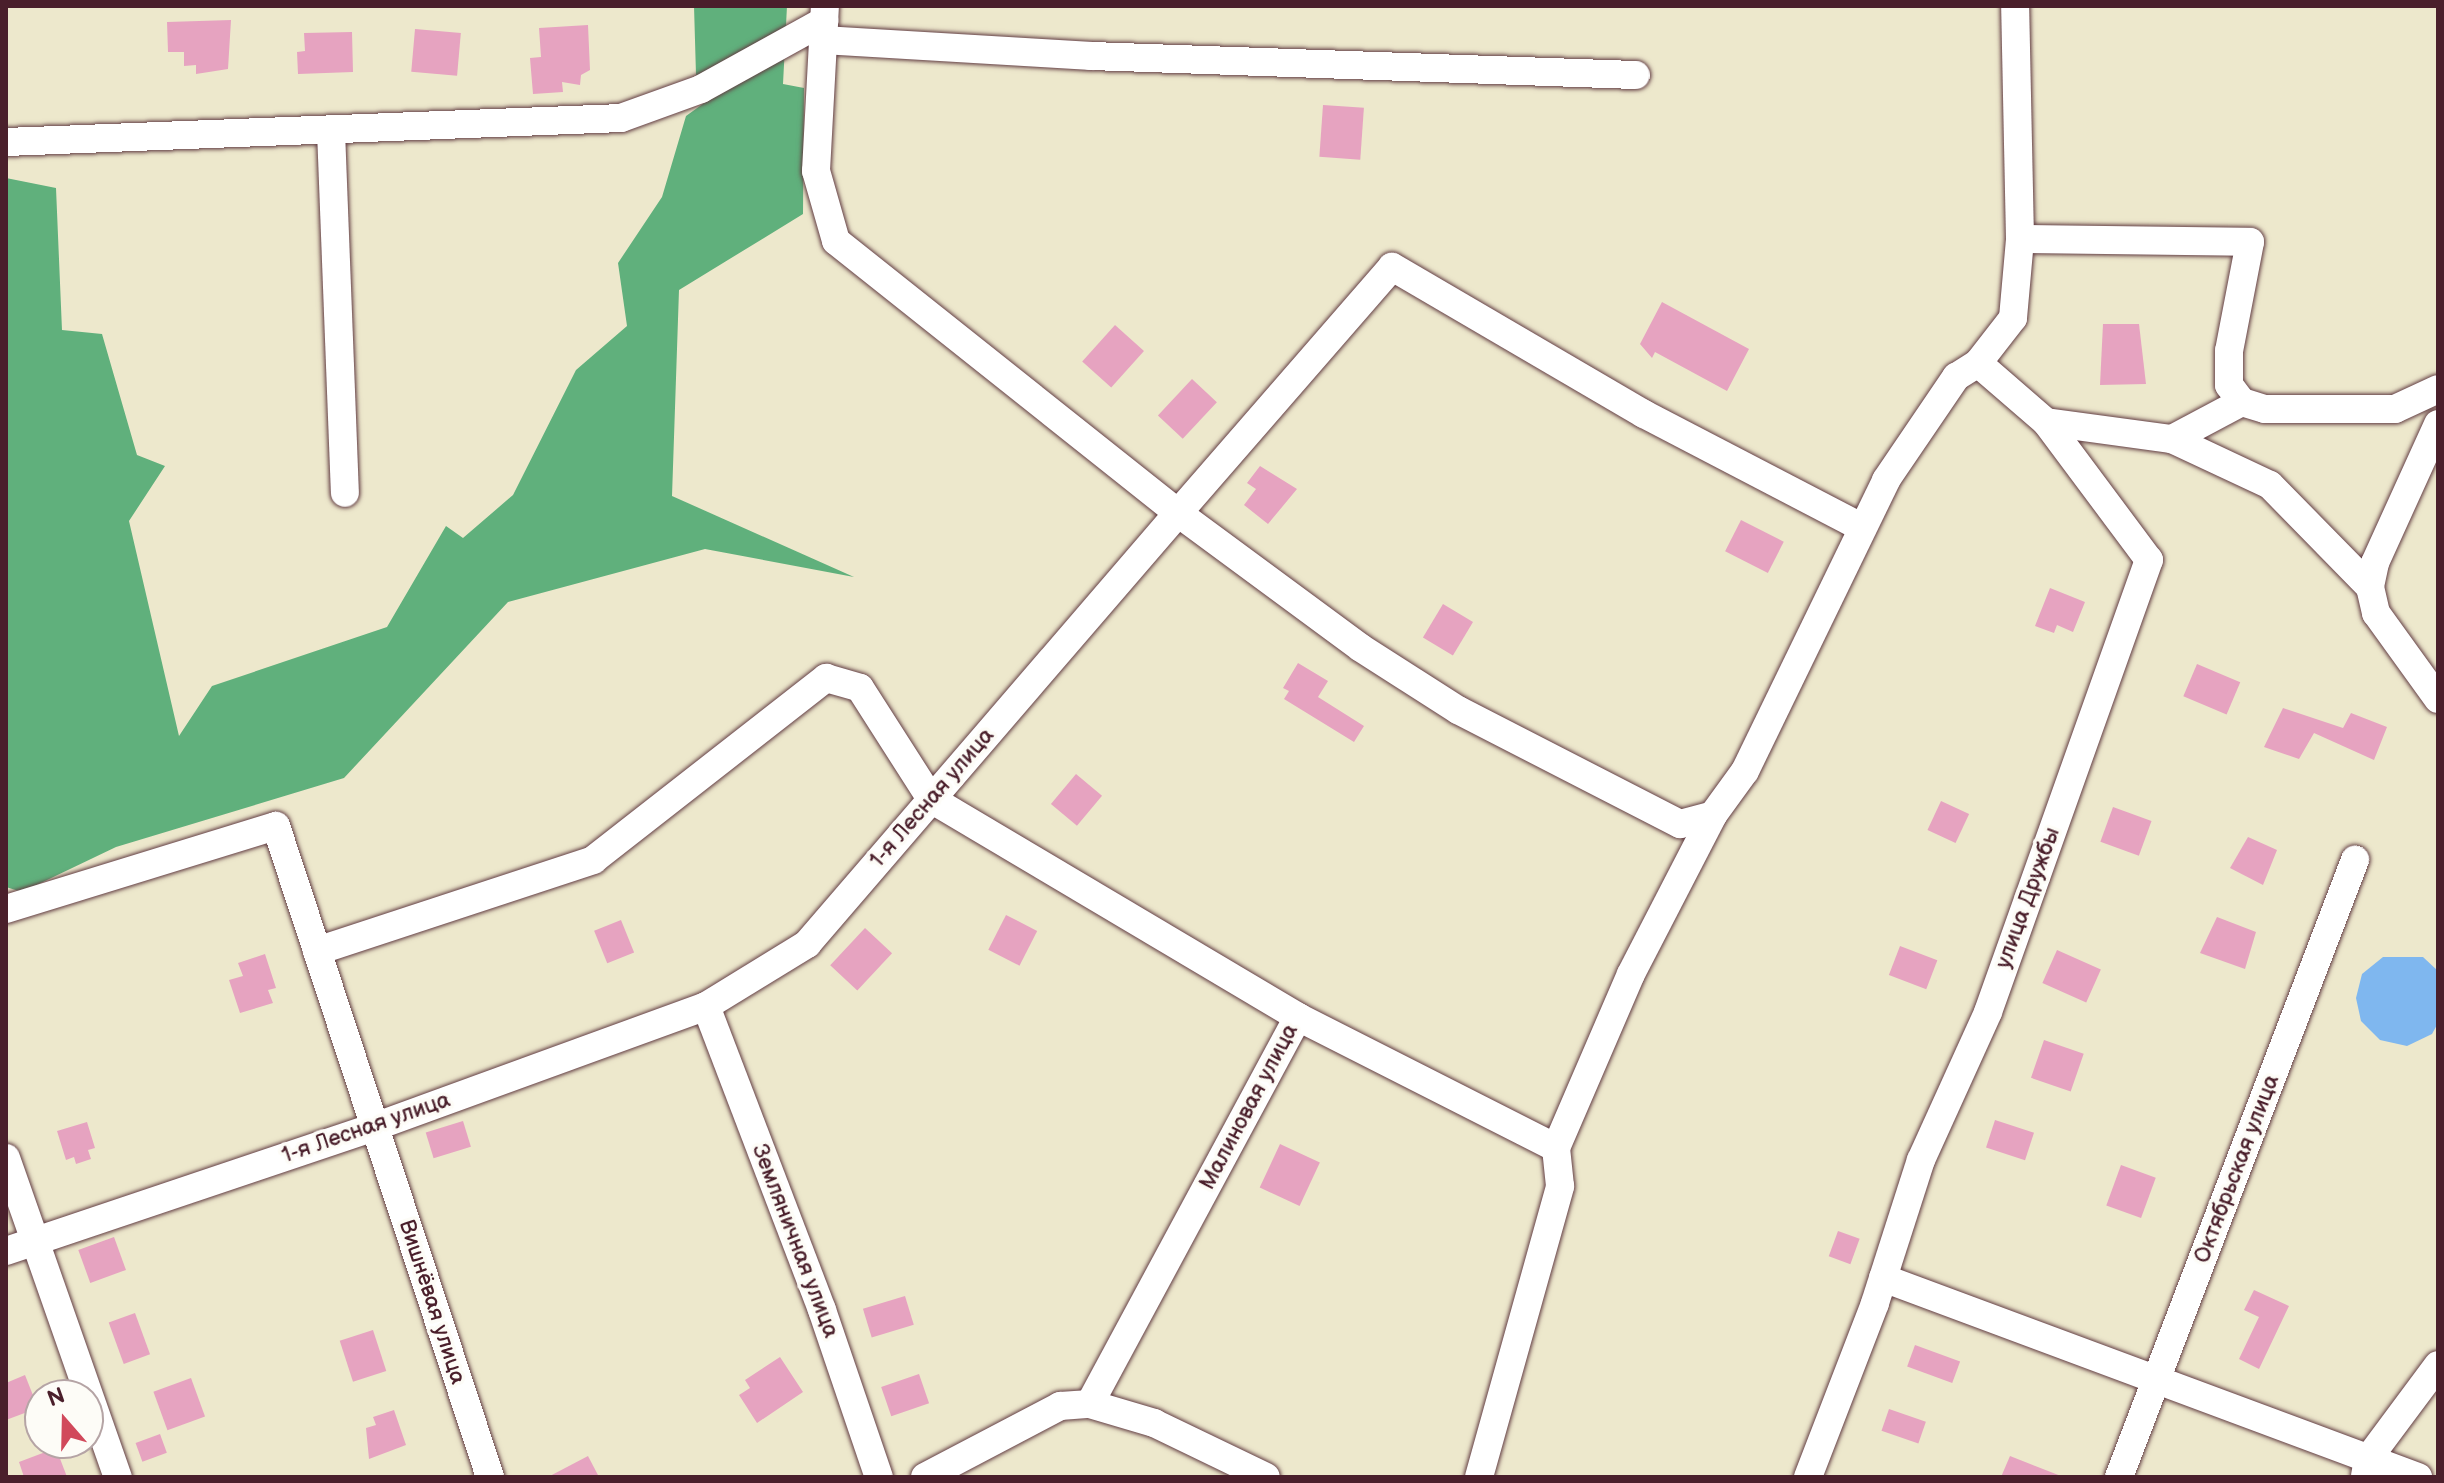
<!DOCTYPE html>
<meta charset="utf-8">
<style>
body{margin:0}
#map{position:relative;width:2444px;height:1483px;overflow:hidden;background:#ede8cc;font-family:"Balsamiq Sans",sans-serif}
div>[style]{position:absolute}
[style*='--x']{left:calc(var(--x)*1px);top:calc(var(--y)*1px);width:calc(var(--w)*1px);rotate:calc(var(--a)*1deg)}
.forest>*{inset:0;background:#60b07c}
.water>*{inset:0;background:#7fb7ef}
.building>*{inset:0;background:#e6a3c0;transform-origin:0 0}
.roads{filter:drop-shadow(0 0 2px #623d43) drop-shadow(0 0 2px #623d43)}
.minor>*{height:28px;margin:-14px;padding:0 14px;transform-origin:14px;border-radius:14px;background:#fff}
span{translate:-50% -50%;white-space:nowrap;text-align:center;line-height:1.15;-webkit-text-stroke:7px #fdfcf7;paint-order:stroke}
.street-label{font-size:22px;color:#4a1f2b}
.frame{position:absolute;inset:0;border:8px solid #4a1f2b;pointer-events:none}
.north{position:absolute;left:24px;top:1379px;width:80px;height:80px;box-sizing:border-box;background:#fdfcf7;border:2px solid #b5a4a5;border-radius:50%;rotate:340deg;font-size:22px;font-weight:700;line-height:32px;text-align:center;color:#4a1f2b}
.north::after{content:'';display:block;margin:auto;width:28px;height:36px;background:#d1495b;clip-path:polygon(50% 0,100% 100%,50% 72%,0 100%)}
</style>
<div id="map">
<div class="forest">
<i style="clip-path:polygon(694px 6px,787px 6px,783px 84px,804px 88px,803px 214px,679px 290px,672px 496px,854px 577px,705px 549px,508px 602px,344px 778px,116px 847px,22px 892px,6px 887px,6px 178px,56px 188px,62px 330px,102px 334px,137px 455px,165px 466px,129px 521px,179px 736px,212px 686px,387px 627px,446px 526px,463px 538px,513px 495px,576px 370px,627px 326px,618px 263px,662px 197px,686px 116px,746px 73px,696px 75px)"></i>
</div>
<div class="water">
<i style="clip-path:polygon(2383px 957px,2423px 957px,2438px 971px,2438px 1023px,2432px 1034px,2407px 1046px,2380px 1040px,2361px 1021px,2356px 998px,2362px 974px)"></i>
</div>
<div class="building">
<i style="clip-path:polygon(231px 20px,228px 69px,196px 74px,196px 65px,184px 66px,184px 52px,168px 52px,167px 22px)"></i>
<i style="clip-path:polygon(588px 25px,590px 70px,581px 75px,580px 85px,562px 82px,563px 92px,533px 94px,530px 58px,541px 57px,539px 28px)"></i>
<i style="left:415px;top:29px;width:46px;height:43px;rotate:5deg"></i>
<i style="clip-path:polygon(352px 32px,353px 72px,298px 74px,297px 52px,305px 51px,304px 33px)"></i>
<i style="left:1323px;top:105px;width:41px;height:52px;rotate:4deg"></i>
<i style="clip-path:polygon(1662px 302px,1749px 349px,1727px 391px,1655px 352px,1652px 358px,1640px 344px)"></i>
<i style="clip-path:polygon(2103px 324px,2139px 324px,2146px 384px,2100px 385px)"></i>
<i style="left:1115px;top:325px;width:39px;height:49px;rotate:42deg"></i>
<i style="left:1192px;top:379px;width:34px;height:50px;rotate:43deg"></i>
<i style="clip-path:polygon(1260px 466px,1297px 489px,1268px 524px,1244px 505px,1256px 489px,1247px 483px)"></i>
<i style="left:1741px;top:520px;width:48px;height:35px;rotate:27deg"></i>
<i style="clip-path:polygon(2050px 588px,2085px 602px,2073px 632px,2057px 625px,2054px 633px,2035px 626px)"></i>
<i style="left:1443px;top:604px;width:35px;height:39px;rotate:31deg"></i>
<i style="clip-path:polygon(1298px 663px,1328px 681px,1318px 697px,1364px 726px,1354px 742px,1284px 699px,1289px 691px,1283px 688px)"></i>
<i style="left:2197px;top:664px;width:47px;height:35px;rotate:23deg"></i>
<i style="clip-path:polygon(2283px 708px,2343px 728px,2351px 713px,2387px 727px,2374px 760px,2314px 733px,2299px 759px,2264px 747px)"></i>
<i style="left:1076px;top:774px;width:34px;height:39px;rotate:40deg"></i>
<i style="left:1941px;top:801px;width:31px;height:32px;rotate:25deg"></i>
<i style="left:2113px;top:807px;width:41px;height:37px;rotate:20deg"></i>
<i style="clip-path:polygon(2248px 837px,2277px 850px,2263px 885px,2230px 868px)"></i>
<i style="left:1006px;top:915px;width:35px;height:39px;rotate:27deg"></i>
<i style="clip-path:polygon(2217px 917px,2256px 932px,2245px 969px,2200px 953px)"></i>
<i style="left:621px;top:920px;width:35px;height:29px;rotate:68deg"></i>
<i style="left:865px;top:928px;width:37px;height:51px;rotate:43deg"></i>
<i style="left:1900px;top:946px;width:40px;height:31px;rotate:21deg"></i>
<i style="left:2057px;top:950px;width:48px;height:36px;rotate:24deg"></i>
<i style="clip-path:polygon(265px 954px,276px 988px,268px 990px,273px 1003px,240px 1013px,229px 980px,243px 976px,238px 963px)"></i>
<i style="left:2044px;top:1040px;width:42px;height:40px;rotate:19deg"></i>
<i style="left:1995px;top:1120px;width:41px;height:29px;rotate:18deg"></i>
<i style="left:463px;top:1121px;width:27px;height:39px;rotate:73deg"></i>
<i style="clip-path:polygon(87px 1122px,95px 1148px,88px 1150px,91px 1159px,76px 1164px,74px 1157px,66px 1160px,57px 1131px)"></i>
<i style="left:1280px;top:1144px;width:44px;height:48px;rotate:25deg"></i>
<i style="left:2121px;top:1165px;width:37px;height:43px;rotate:20deg"></i>
<i style="left:1838px;top:1231px;width:23px;height:27px;rotate:20deg"></i>
<i style="left:114px;top:1237px;width:35px;height:38px;rotate:70deg"></i>
<i style="clip-path:polygon(2254px 1290px,2289px 1306px,2259px 1369px,2239px 1359px,2259px 1317px,2244px 1310px)"></i>
<i style="left:905px;top:1296px;width:30px;height:44px;rotate:73deg"></i>
<i style="left:135px;top:1313px;width:44px;height:28px;rotate:70deg"></i>
<i style="left:373px;top:1330px;width:43px;height:35px;rotate:72deg"></i>
<i style="left:1915px;top:1345px;width:48px;height:23px;rotate:20deg"></i>
<i style="clip-path:polygon(780px 1357px,803px 1392px,757px 1423px,739px 1395px,750px 1388px,745px 1380px)"></i>
<i style="left:919px;top:1374px;width:31px;height:40px;rotate:71deg"></i>
<i style="clip-path:polygon(25px 1375px,38px 1408px,6px 1420px,6px 1383px)"></i>
<i style="left:191px;top:1378px;width:41px;height:40px;rotate:70deg"></i>
<i style="left:1889px;top:1409px;width:39px;height:23px;rotate:19deg"></i>
<i style="clip-path:polygon(394px 1410px,406px 1445px,369px 1459px,366px 1428px,376px 1425px,373px 1417px)"></i>
<i style="left:160px;top:1434px;width:20px;height:26px;rotate:70deg"></i>
<i style="clip-path:polygon(56px 1448px,67px 1477px,24px 1477px,19px 1462px)"></i>
<i style="clip-path:polygon(588px 1456px,599px 1477px,548px 1477px)"></i>
<i style="clip-path:polygon(2010px 1456px,2061px 1476px,2061px 1477px,2001px 1477px)"></i>
</div>
<div class="roads">
<div class="minor">
<i style="--x:824;--y:40;--w:267;--a:3.4"></i>
<i style="--x:1091;--y:56;--w:545;--a:2"></i>
<i style="--x:331;--y:131;--w:362;--a:87.8"></i>
<i style="--x:6;--y:142;--w:615;--a:-2.23"></i>
<i style="--x:621;--y:118;--w:85;--a:-19.9"></i>
<i style="--x:701;--y:89;--w:141;--a:-28.9"></i>
<i style="--x:2020;--y:239;--w:230;--a:0.7"></i>
<i style="--x:2250;--y:242;--w:111;--a:100.9"></i>
<i style="--x:2229;--y:351;--w:34;--a:90"></i>
<i style="--x:2229;--y:385;--w:21;--a:53"></i>
<i style="--x:2242;--y:402;--w:24;--a:17"></i>
<i style="--x:2265;--y:409;--w:130;--a:0"></i>
<i style="--x:2395;--y:409;--w:47;--a:-24.9"></i>
<i style="--x:2046;--y:422;--w:127;--a:7.7"></i>
<i style="--x:2172;--y:439;--w:108;--a:25.1"></i>
<i style="--x:2270;--y:485;--w:143;--a:45.6"></i>
<i style="--x:2438;--y:424;--w:153;--a:114.4"></i>
<i style="--x:2375;--y:563;--w:25;--a:102"></i>
<i style="--x:2370;--y:587;--w:27;--a:77"></i>
<i style="--x:2376;--y:613;--w:106;--a:54.2"></i>
<i style="--x:2172;--y:439;--w:79;--a:-27.9"></i>
<i style="--x:1861;--y:527;--w:245;--a:-152.5"></i>
<i style="--x:1644;--y:414;--w:292;--a:-149.7"></i>
<i style="--x:1392;--y:267;--w:326;--a:131"></i>
<i style="--x:1178;--y:513;--w:227;--a:36.4"></i>
<i style="--x:1361;--y:648;--w:115;--a:32.6"></i>
<i style="--x:1458;--y:710;--w:250;--a:27.2"></i>
<i style="--x:1680;--y:824;--w:34;--a:-15"></i>
<i style="--x:1713;--y:815;--w:54;--a:-54"></i>
<i style="--x:1745;--y:771;--w:323;--a:-64.1"></i>
<i style="--x:1886;--y:480;--w:125;--a:-55.8"></i>
<i style="--x:1956;--y:377;--w:26;--a:-32"></i>
<i style="--x:1978;--y:363;--w:57;--a:-52.1"></i>
<i style="--x:2013;--y:318;--w:79;--a:-84.9"></i>
<i style="--x:2020;--y:239;--w:233;--a:-91.2"></i>
<i style="--x:6;--y:909;--w:282;--a:-17.1"></i>
<i style="--x:276;--y:826;--w:685;--a:71.8"></i>
<i style="--x:317;--y:951;--w:291;--a:-18.2"></i>
<i style="--x:593;--y:860;--w:296;--a:-38"></i>
<i style="--x:826;--y:678;--w:35;--a:16"></i>
<i style="--x:860;--y:688;--w:132;--a:57.4"></i>
<i style="--x:931;--y:799;--w:427;--a:30.7"></i>
<i style="--x:1298;--y:1017;--w:439;--a:118.3"></i>
<i style="--x:706;--y:1006;--w:325;--a:69.1"></i>
<i style="--x:822;--y:1310;--w:176;--a:71.2"></i>
<i style="--x:1298;--y:1017;--w:289;--a:26.9"></i>
<i style="--x:1556;--y:1148;--w:189;--a:-66.7"></i>
<i style="--x:1631;--y:974;--w:179;--a:-62.7"></i>
<i style="--x:6;--y:1158;--w:338;--a:70.7"></i>
<i style="--x:6;--y:1251;--w:388;--a:-18.6"></i>
<i style="--x:374;--y:1127;--w:353;--a:-20"></i>
<i style="--x:706;--y:1006;--w:119;--a:-31.5"></i>
<i style="--x:807;--y:944;--w:569;--a:-49.28"></i>
<i style="--x:1178;--y:513;--w:437;--a:-141.5"></i>
<i style="--x:836;--y:241;--w:73;--a:-105.9"></i>
<i style="--x:816;--y:171;--w:165;--a:-86.9"></i>
<i style="--x:1883;--y:1278;--w:571;--a:20.4"></i>
<i style="--x:2365;--y:1476;--w:17;--a:-80"></i>
<i style="--x:2368;--y:1459;--w:117;--a:-53.3"></i>
<i style="--x:925;--y:1477;--w:153;--a:-27.7"></i>
<i style="--x:1060;--y:1406;--w:30;--a:-4"></i>
<i style="--x:1090;--y:1404;--w:67;--a:16.5"></i>
<i style="--x:1154;--y:1423;--w:124;--a:25.7"></i>
<i style="--x:1479;--y:1477;--w:302;--a:-74.4"></i>
<i style="--x:1560;--y:1186;--w:38;--a:-96"></i>
<i style="--x:1808;--y:1477;--w:186;--a:-68.9"></i>
<i style="--x:1875;--y:1303;--w:150;--a:-72.2"></i>
<i style="--x:1921;--y:1160;--w:162;--a:-65.6"></i>
<i style="--x:1988;--y:1012;--w:480;--a:-70.4"></i>
<i style="--x:2149;--y:560;--w:172;--a:-126.7"></i>
<i style="--x:2046;--y:422;--w:90;--a:-139.1"></i>
<i style="--x:2119;--y:1477;--w:661;--a:-69.07"></i>
</div>
</div>
<div class="street-label">
<span style="left:932px;top:798px;rotate:-49deg">1-я Лесная улица</span>
<span style="left:2028px;top:898px;rotate:-70deg">улица Дружбы</span>
<span style="left:1249px;top:1107px;rotate:-62deg">Малиновая улица</span>
<span style="left:366px;top:1128px;rotate:-19deg">1-я Лесная улица</span>
<span style="left:2237px;top:1169px;rotate:-69deg">Октябрьская улица</span>
<span style="left:795px;top:1241px;rotate:69deg">Земляничная улица</span>
<span style="left:432px;top:1302px;rotate:72deg">Вишнёвая улица</span>
</div>
<div class="frame"></div>
<div class="north">N</div>
</div>
